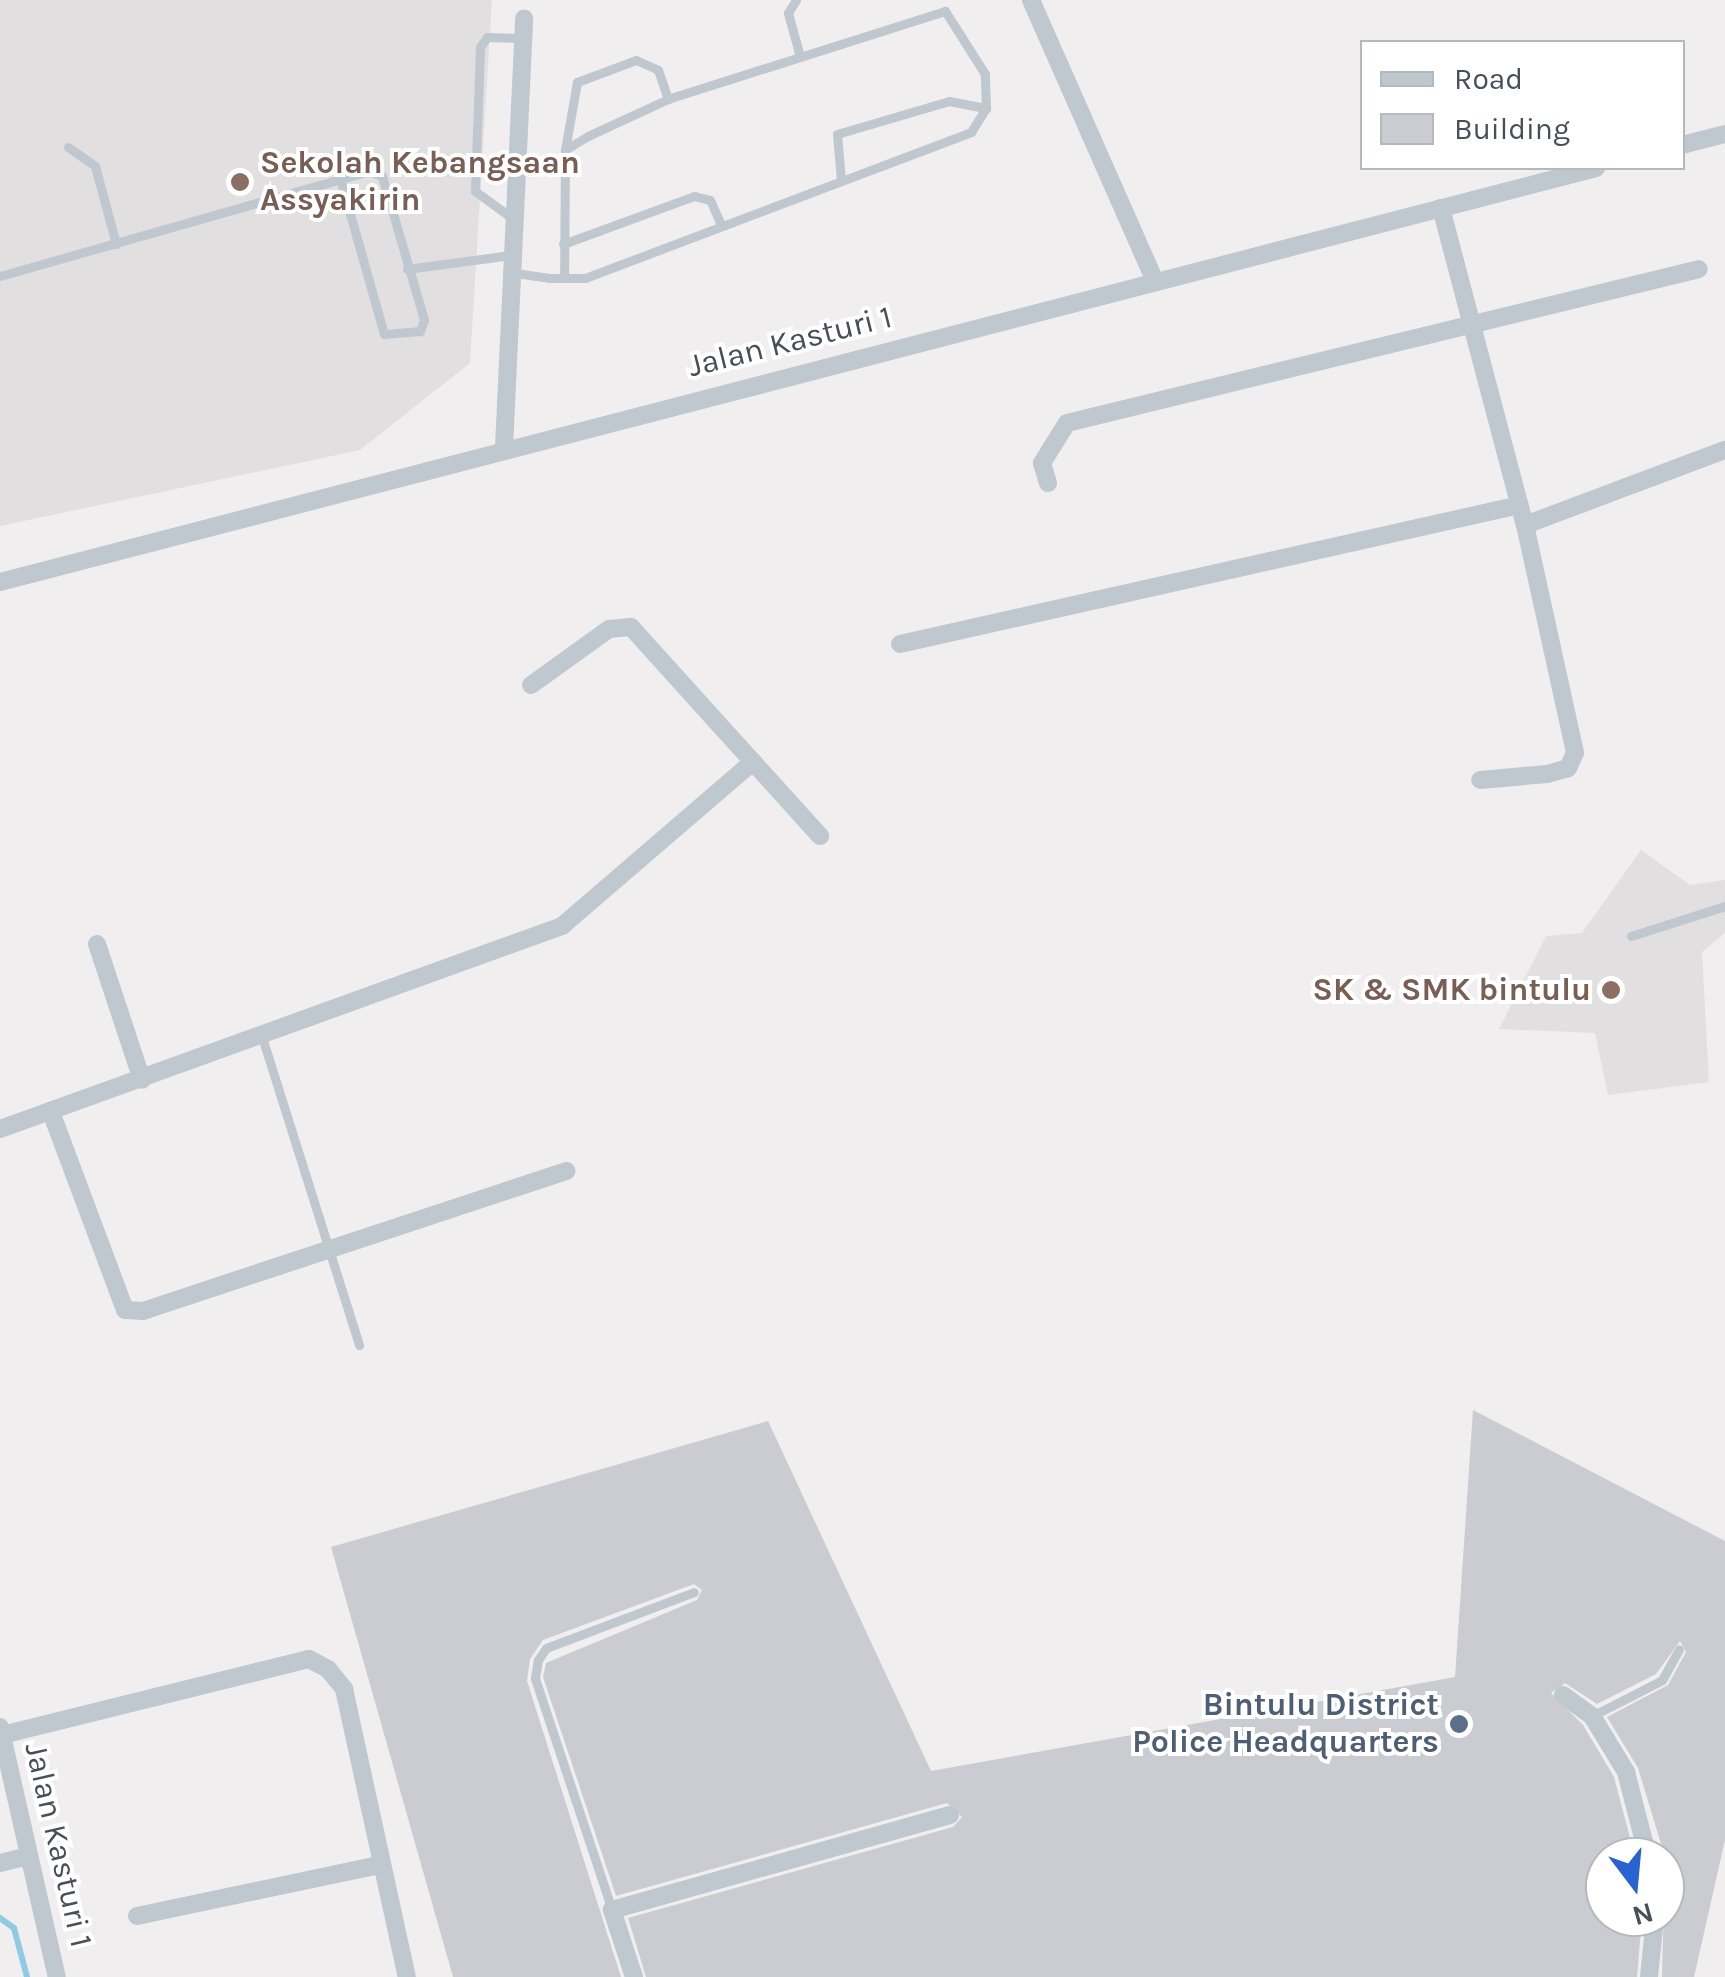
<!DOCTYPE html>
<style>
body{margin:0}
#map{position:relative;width:1725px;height:1977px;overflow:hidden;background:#f0eeee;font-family:Karla,sans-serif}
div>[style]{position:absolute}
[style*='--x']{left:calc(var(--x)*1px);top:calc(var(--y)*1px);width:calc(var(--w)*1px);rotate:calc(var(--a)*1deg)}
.education>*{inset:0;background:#e1dfdf}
.stream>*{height:6px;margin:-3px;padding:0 3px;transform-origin:3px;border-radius:3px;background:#90cbe4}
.building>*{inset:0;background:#cbccd2}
.service>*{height:9px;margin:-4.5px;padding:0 4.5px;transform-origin:4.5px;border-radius:4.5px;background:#bfc7cf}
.minor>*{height:18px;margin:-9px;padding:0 9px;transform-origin:9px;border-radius:9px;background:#bfc7cf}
.dots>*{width:28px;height:28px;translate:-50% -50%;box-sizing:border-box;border:5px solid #fff;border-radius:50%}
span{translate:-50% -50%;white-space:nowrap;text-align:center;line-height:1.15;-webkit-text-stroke:8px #fff;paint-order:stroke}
.education-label{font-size:32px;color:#785e54;font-weight:700}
.left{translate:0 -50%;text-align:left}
.right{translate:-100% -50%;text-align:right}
.street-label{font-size:32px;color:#474f59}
.service-label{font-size:32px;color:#4e5e75;font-weight:700}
.legend{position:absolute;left:1360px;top:40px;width:325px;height:130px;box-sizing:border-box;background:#fff;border:2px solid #b5b9bd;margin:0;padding:12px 18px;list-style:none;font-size:30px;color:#474f59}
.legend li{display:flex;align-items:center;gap:20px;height:50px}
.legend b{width:50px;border:2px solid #b5b9bd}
.north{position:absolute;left:1585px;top:1837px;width:100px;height:100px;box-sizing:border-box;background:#fff;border:2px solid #b5b9bd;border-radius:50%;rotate:164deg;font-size:28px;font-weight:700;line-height:40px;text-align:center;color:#474f59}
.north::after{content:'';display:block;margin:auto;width:35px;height:45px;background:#2863d0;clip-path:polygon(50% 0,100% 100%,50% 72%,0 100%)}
</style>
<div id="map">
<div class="education">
<i style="clip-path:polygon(0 0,492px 0,470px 363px,360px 450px,0 526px)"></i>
<i style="clip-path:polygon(1641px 850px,1690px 885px,1725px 880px,1725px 933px,1702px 952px,1709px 1082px,1608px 1095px,1595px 1033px,1499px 1029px,1546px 936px,1582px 933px)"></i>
</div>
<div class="stream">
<i style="--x:0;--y:1918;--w:17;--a:36"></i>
<i style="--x:14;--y:1928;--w:51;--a:75.1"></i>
</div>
<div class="building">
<i style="clip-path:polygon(1473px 1410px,1725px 1541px,1725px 1840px,1694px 1977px,1662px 1977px,1665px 1857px,1638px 1768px,1607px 1717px,1668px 1685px,1686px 1652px,1680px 1641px,1656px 1674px,1597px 1704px,1565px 1683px,1551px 1693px,1583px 1725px,1614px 1777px,1635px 1857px,1605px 1857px,1605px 1917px,1642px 1917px,1637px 1977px,646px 1977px,628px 1918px,953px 1827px,962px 1817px,947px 1803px,616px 1896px,543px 1677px,546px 1663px,697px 1600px,702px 1590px,694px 1584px,543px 1640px,530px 1659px,527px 1681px,621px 1977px,453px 1977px,331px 1547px,768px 1421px,931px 1771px,1455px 1677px)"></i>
</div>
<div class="service">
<i style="--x:796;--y:0;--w:15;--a:122"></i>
<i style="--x:788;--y:13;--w:41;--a:74.6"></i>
<i style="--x:68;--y:147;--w:33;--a:35"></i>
<i style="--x:95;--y:166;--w:81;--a:74.9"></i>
<i style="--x:565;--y:150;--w:69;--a:-80"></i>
<i style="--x:577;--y:82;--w:63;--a:-20.4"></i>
<i style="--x:636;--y:60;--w:24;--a:24"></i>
<i style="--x:658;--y:70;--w:31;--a:71"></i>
<i style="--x:841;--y:180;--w:46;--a:-95"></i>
<i style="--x:837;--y:134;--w:117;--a:-16.4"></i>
<i style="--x:949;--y:101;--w:38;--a:11"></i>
<i style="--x:512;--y:218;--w:46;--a:-143.9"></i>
<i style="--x:475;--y:191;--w:144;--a:-88"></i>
<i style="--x:480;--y:47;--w:12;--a:-55"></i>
<i style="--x:487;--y:37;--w:36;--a:2"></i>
<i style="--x:563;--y:244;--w:140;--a:-20.1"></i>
<i style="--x:694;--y:196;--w:16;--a:14"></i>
<i style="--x:710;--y:200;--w:27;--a:66"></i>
<i style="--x:407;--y:269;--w:104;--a:-7.7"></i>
<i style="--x:509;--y:272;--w:40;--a:8.5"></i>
<i style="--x:549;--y:278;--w:36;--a:0"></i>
<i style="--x:585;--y:278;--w:413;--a:-20.7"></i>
<i style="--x:971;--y:132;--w:28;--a:-58"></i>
<i style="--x:986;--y:108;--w:34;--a:-92"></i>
<i style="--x:985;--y:74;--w:75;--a:-122.4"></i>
<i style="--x:945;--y:11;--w:291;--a:162.4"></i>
<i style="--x:668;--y:99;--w:88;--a:155.2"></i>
<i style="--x:588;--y:136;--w:27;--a:149"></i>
<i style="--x:565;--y:150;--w:128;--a:90.4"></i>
<i style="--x:0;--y:276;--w:384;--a:-15.9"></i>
<i style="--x:369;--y:171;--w:14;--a:21"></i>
<i style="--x:382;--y:176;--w:150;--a:73.7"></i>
<i style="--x:424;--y:320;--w:12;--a:110"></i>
<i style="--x:420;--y:331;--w:36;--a:175"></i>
<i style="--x:384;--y:334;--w:158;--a:-105.8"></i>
<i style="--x:1631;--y:936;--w:99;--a:-17.7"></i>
<i style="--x:262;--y:1037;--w:323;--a:72.5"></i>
<i style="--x:1592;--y:1716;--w:79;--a:-27.2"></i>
<i style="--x:1662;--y:1680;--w:35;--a:-61"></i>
<i style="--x:612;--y:1910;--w:244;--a:-108.4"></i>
<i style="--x:535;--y:1678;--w:18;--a:-81"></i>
<i style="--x:538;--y:1660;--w:14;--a:-56"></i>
<i style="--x:546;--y:1648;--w:158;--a:-20.7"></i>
</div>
<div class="minor">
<i style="--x:1031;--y:0;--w:305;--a:66.2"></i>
<i style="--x:1682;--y:145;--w:44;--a:-14.3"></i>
<i style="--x:1441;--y:208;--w:328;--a:75.2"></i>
<i style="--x:1525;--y:525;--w:233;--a:77.6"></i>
<i style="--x:1575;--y:753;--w:17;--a:115"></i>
<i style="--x:1568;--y:768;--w:22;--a:164"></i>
<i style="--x:1547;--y:774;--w:67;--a:174.9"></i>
<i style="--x:504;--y:447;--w:429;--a:-87.3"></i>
<i style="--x:1048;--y:483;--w:21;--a:-107"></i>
<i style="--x:1042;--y:463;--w:47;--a:-58"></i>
<i style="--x:1067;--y:423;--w:650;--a:-13.69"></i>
<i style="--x:1525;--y:525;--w:214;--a:-20.6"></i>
<i style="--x:0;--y:582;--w:1649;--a:-14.54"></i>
<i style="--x:900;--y:644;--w:635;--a:-12.64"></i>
<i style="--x:753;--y:762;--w:100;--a:47.8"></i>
<i style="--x:97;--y:944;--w:143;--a:71.7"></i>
<i style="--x:51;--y:1112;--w:211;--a:69.5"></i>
<i style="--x:125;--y:1310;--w:18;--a:3"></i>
<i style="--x:143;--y:1311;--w:446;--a:-18.3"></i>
<i style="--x:0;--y:1129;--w:598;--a:-19.86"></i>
<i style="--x:562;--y:926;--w:252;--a:-40.7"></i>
<i style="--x:753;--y:762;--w:182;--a:-132.1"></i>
<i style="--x:631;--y:627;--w:22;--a:175"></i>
<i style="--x:609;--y:629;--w:96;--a:144.3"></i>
<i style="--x:1563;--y:1695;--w:36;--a:36"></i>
<i style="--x:1592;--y:1716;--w:66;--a:58.7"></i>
<i style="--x:1626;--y:1772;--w:88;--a:75.5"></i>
<i style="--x:0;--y:1727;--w:256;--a:77.2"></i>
<i style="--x:2;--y:1735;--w:316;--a:-13.9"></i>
<i style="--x:309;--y:1659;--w:21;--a:28"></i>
<i style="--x:328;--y:1669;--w:26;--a:51"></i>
<i style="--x:344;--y:1689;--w:295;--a:77.7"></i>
<i style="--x:0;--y:1863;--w:30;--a:-14"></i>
<i style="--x:137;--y:1916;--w:248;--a:-11.9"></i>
<i style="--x:634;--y:1977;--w:71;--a:-108.2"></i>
<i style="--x:612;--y:1910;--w:351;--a:-15.7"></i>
<i style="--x:1649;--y:1977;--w:60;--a:-84.3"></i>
</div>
<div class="dots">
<i style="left:240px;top:182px;background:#8d6e63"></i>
<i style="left:1611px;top:990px;background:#8d6e63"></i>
<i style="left:1459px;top:1724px;background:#5c6f8a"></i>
</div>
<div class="education-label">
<span class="left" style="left:260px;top:182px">Sekolah Kebangsaan<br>Assyakirin</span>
<span class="right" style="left:1591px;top:990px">SK &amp; SMK bintulu</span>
</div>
<div class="street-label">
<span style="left:790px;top:342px;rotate:-14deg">Jalan Kasturi 1</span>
<span style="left:58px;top:1845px;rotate:77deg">Jalan Kasturi 1</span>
</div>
<div class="service-label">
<span class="right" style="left:1439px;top:1724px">Bintulu District<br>Police Headquarters</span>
</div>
<ul class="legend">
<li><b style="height:12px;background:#bfc7cf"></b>Road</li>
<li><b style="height:28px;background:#cbccd2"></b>Building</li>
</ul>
<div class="north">N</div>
</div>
